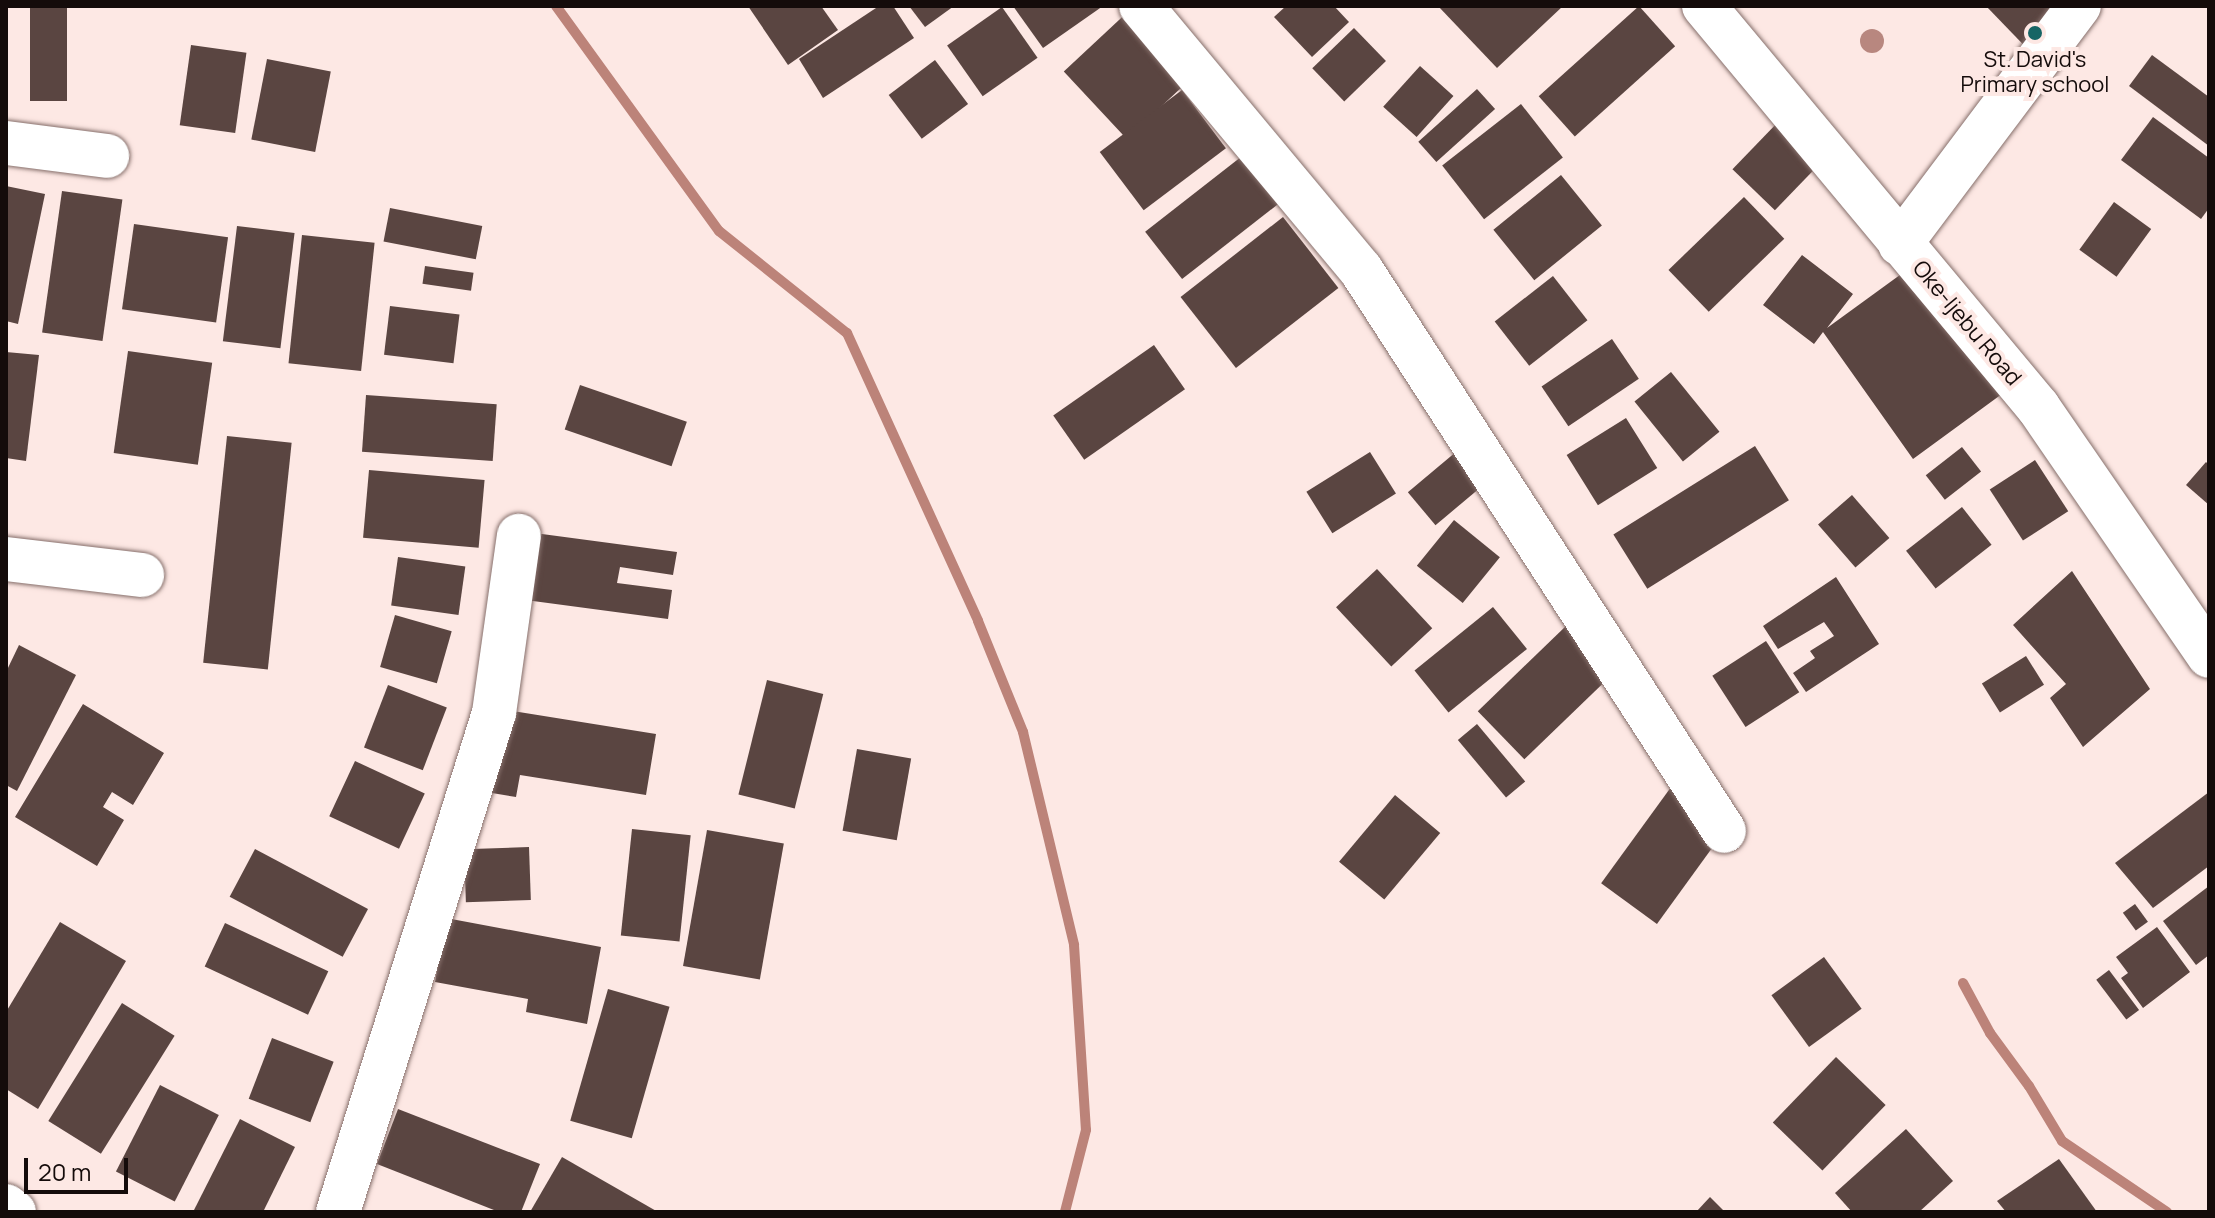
<!DOCTYPE html>
<style>
body{margin:0}
#map{position:relative;width:2215px;height:1218px;overflow:hidden;background:#fde8e4;font-family:Manrope,sans-serif}
div>[style]{position:absolute}
[style*='--x']{left:calc(var(--x)*1px);top:calc(var(--y)*1px);width:calc(var(--w)*1px);rotate:calc(var(--a)*1deg)}
.stream>*{height:10px;margin:-5px;padding:0 5px;transform-origin:5px;border-radius:5px;background:#bc8379}
.building>*{inset:0;background:#5a4541;transform-origin:0 0}
.roads{filter:drop-shadow(0 0 2px #866f6b) drop-shadow(0 0 2px #866f6b)}
.minor>*{height:44px;margin:-22px;padding:0 22px;transform-origin:22px;border-radius:22px;background:#fff}
.major>*{height:44px;margin:-22px;padding:0 22px;transform-origin:22px;border-radius:22px;background:#fff}
.trees>*{width:24px;height:24px;margin:-12px;border-radius:50%;background:#b8877f}
.dots>*{width:22px;height:22px;translate:-50% -50%;box-sizing:border-box;border:4px solid #fde8e4;border-radius:50%}
span{translate:-50% -50%;white-space:nowrap;text-align:center;line-height:1.15;-webkit-text-stroke:8px #fde8e4;paint-order:stroke}
.poi-label{font-size:22px;color:#140b0a}
.street-label{font-size:22px;color:#140b0a}
.frame{position:absolute;inset:0;border:8px solid #140b0a;pointer-events:none}
.scale{position:absolute;left:24px;top:1158px;width:104px;height:36px;box-sizing:border-box;border:4px solid #140b0a;border-top:0;padding-left:10px;font-size:24px;line-height:28px;white-space:nowrap;color:#140b0a;-webkit-text-stroke:6px #fde8e4;paint-order:stroke}
</style>
<div id="map">
<div class="stream">
<i style="--x:556;--y:6;--w:278;--a:54.1"></i>
<i style="--x:719;--y:231;--w:164;--a:38.6"></i>
<i style="--x:847;--y:333;--w:316;--a:65.5"></i>
<i style="--x:978;--y:621;--w:120;--a:67.9"></i>
<i style="--x:1023;--y:732;--w:219;--a:76.5"></i>
<i style="--x:1074;--y:945;--w:185;--a:86.3"></i>
<i style="--x:1086;--y:1130;--w:85;--a:104.4"></i>
<i style="--x:1963;--y:983;--w:57;--a:61.6"></i>
<i style="--x:1990;--y:1033;--w:66;--a:53.7"></i>
<i style="--x:2029;--y:1086;--w:64;--a:59"></i>
<i style="--x:2062;--y:1141;--w:127;--a:34.1"></i>
</div>
<div class="building">
<i style="left:30px;top:6px;width:37px;height:95px"></i>
<i style="clip-path:polygon(748px 6px,821px 6px,838px 30px,788px 65px)"></i>
<i style="clip-path:polygon(879px 6px,893px 6px,914px 38px,823px 98px,799px 59px)"></i>
<i style="clip-path:polygon(909px 6px,954px 6px,925px 27px)"></i>
<i style="clip-path:polygon(1013px 6px,1103px 6px,1043px 48px)"></i>
<i style="left:1134px;top:6px;width:92px;height:96px;rotate:47deg"></i>
<i style="clip-path:polygon(1286px 6px,1334px 6px,1349px 22px,1312px 57px,1274px 17px)"></i>
<i style="clip-path:polygon(1438px 6px,1563px 6px,1497px 68px)"></i>
<i style="left:1639px;top:6px;width:54px;height:135px;rotate:48deg"></i>
<i style="clip-path:polygon(1986px 6px,2079px 6px,2038px 60px)"></i>
<i style="left:1002px;top:7px;width:62px;height:67px;rotate:55deg"></i>
<i style="left:1354px;top:28px;width:46px;height:58px;rotate:46deg"></i>
<i style="left:191px;top:45px;width:56px;height:81px;rotate:8deg"></i>
<i style="clip-path:polygon(2152px 55px,2209px 97px,2209px 146px,2129px 86px)"></i>
<i style="left:267px;top:59px;width:65px;height:82px;rotate:11deg"></i>
<i style="left:935px;top:60px;width:55px;height:58px;rotate:53deg"></i>
<i style="left:1420px;top:66px;width:45px;height:55px;rotate:42deg"></i>
<i style="left:1477px;top:89px;width:27px;height:79px;rotate:48deg"></i>
<i style="left:1182px;top:90px;width:73px;height:103px;rotate:53deg"></i>
<i style="left:1521px;top:104px;width:68px;height:100px;rotate:52deg"></i>
<i style="clip-path:polygon(2153px 117px,2209px 158px,2209px 208px,2201px 219px,2121px 160px)"></i>
<i style="left:1779px;top:121px;width:59px;height:67px;rotate:44deg"></i>
<i style="left:1246px;top:153px;width:60px;height:128px;rotate:52deg"></i>
<i style="left:1561px;top:175px;width:65px;height:87px;rotate:51deg"></i>
<i style="clip-path:polygon(6px 186px,45px 194px,18px 324px,6px 321px)"></i>
<i style="left:62px;top:191px;width:61px;height:143px;rotate:8deg"></i>
<i style="left:1744px;top:197px;width:58px;height:105px;rotate:46deg"></i>
<i style="left:2114px;top:202px;width:46px;height:59px;rotate:36deg"></i>
<i style="left:390px;top:208px;width:94px;height:34px;rotate:11deg"></i>
<i style="left:1283px;top:217px;width:90px;height:130px;rotate:52deg"></i>
<i style="left:134px;top:224px;width:95px;height:86px;rotate:8deg"></i>
<i style="left:237px;top:226px;width:58px;height:116px;rotate:7deg"></i>
<i style="left:302px;top:235px;width:73px;height:129px;rotate:6deg"></i>
<i style="clip-path:polygon(1802px 255px,1853px 294px,1827px 328px,1915px 264px,2006px 391px,1913px 459px,1823px 332px,1814px 344px,1763px 305px)"></i>
<i style="left:425px;top:266px;width:49px;height:18px;rotate:8deg"></i>
<i style="left:1553px;top:276px;width:56px;height:74px;rotate:52deg"></i>
<i style="left:390px;top:306px;width:70px;height:49px;rotate:7deg"></i>
<i style="left:1612px;top:339px;width:48px;height:85px;rotate:56deg"></i>
<i style="left:1154px;top:345px;width:54px;height:123px;rotate:55deg"></i>
<i style="left:128px;top:351px;width:85px;height:103px;rotate:8deg"></i>
<i style="clip-path:polygon(6px 352px,39px 355px,26px 461px,6px 458px)"></i>
<i style="left:1671px;top:372px;width:77px;height:47px;rotate:51deg"></i>
<i style="left:580px;top:385px;width:113px;height:47px;rotate:19deg"></i>
<i style="left:366px;top:395px;width:131px;height:57px;rotate:4deg"></i>
<i style="left:1626px;top:418px;width:59px;height:70px;rotate:58deg"></i>
<i style="left:227px;top:436px;width:65px;height:228px;rotate:6deg"></i>
<i style="left:1463px;top:446px;width:43px;height:72px;rotate:50deg"></i>
<i style="left:1755px;top:446px;width:64px;height:167px;rotate:58deg"></i>
<i style="left:1962px;top:447px;width:31px;height:46px;rotate:52deg"></i>
<i style="left:1370px;top:452px;width:49px;height:75px;rotate:58deg"></i>
<i style="left:2035px;top:460px;width:61px;height:54px;rotate:57deg"></i>
<i style="clip-path:polygon(2206px 462px,2209px 465px,2209px 505px,2186px 485px)"></i>
<i style="left:369px;top:470px;width:116px;height:68px;rotate:5deg"></i>
<i style="left:1852px;top:495px;width:57px;height:45px;rotate:49deg"></i>
<i style="left:1962px;top:507px;width:48px;height:71px;rotate:52deg"></i>
<i style="left:1454px;top:520px;width:59px;height:59px;rotate:39deg"></i>
<i style="clip-path:polygon(527px 532px,677px 552px,673px 575px,620px 567px,617px 583px,672px 590px,668px 619px,518px 599px)"></i>
<i style="left:398px;top:557px;width:68px;height:49px;rotate:8deg"></i>
<i style="left:1377px;top:569px;width:81px;height:56px;rotate:47deg"></i>
<i style="clip-path:polygon(2072px 571px,2150px 689px,2083px 747px,2050px 698px,2066px 684px,2013px 625px)"></i>
<i style="clip-path:polygon(1836px 577px,1879px 644px,1806px 692px,1793px 673px,1815px 658px,1810px 651px,1834px 636px,1824px 622px,1778px 649px,1763px 626px)"></i>
<i style="left:1493px;top:607px;width:54px;height:101px;rotate:51deg"></i>
<i style="left:395px;top:615px;width:59px;height:54px;rotate:16deg"></i>
<i style="left:1567px;top:625px;width:67px;height:124px;rotate:46deg"></i>
<i style="left:1766px;top:641px;width:61px;height:64px;rotate:57deg"></i>
<i style="clip-path:polygon(19px 645px,76px 675px,17px 791px,6px 785px,6px 672px)"></i>
<i style="left:2026px;top:656px;width:34px;height:52px;rotate:58deg"></i>
<i style="left:767px;top:680px;width:58px;height:118px;rotate:14deg"></i>
<i style="left:388px;top:685px;width:63px;height:67px;rotate:21deg"></i>
<i style="clip-path:polygon(83px 704px,164px 753px,133px 805px,112px 792px,103px 807px,124px 820px,97px 866px,15px 817px)"></i>
<i style="clip-path:polygon(488px 707px,656px 734px,646px 795px,520px 775px,516px 797px,474px 790px)"></i>
<i style="left:1477px;top:724px;width:75px;height:25px;rotate:50deg"></i>
<i style="left:857px;top:749px;width:55px;height:83px;rotate:10deg"></i>
<i style="left:355px;top:761px;width:77px;height:61px;rotate:25deg"></i>
<i style="left:1674px;top:783px;width:69px;height:124px;rotate:36deg"></i>
<i style="clip-path:polygon(2209px 792px,2209px 866px,2153px 908px,2115px 863px)"></i>
<i style="left:1395px;top:795px;width:59px;height:87px;rotate:40deg"></i>
<i style="left:632px;top:829px;width:59px;height:107px;rotate:6deg"></i>
<i style="left:707px;top:830px;width:78px;height:138px;rotate:10deg"></i>
<i style="left:529px;top:847px;width:53px;height:65px;rotate:88deg"></i>
<i style="left:255px;top:849px;width:128px;height:54px;rotate:28deg"></i>
<i style="clip-path:polygon(2209px 886px,2209px 955px,2196px 965px,2163px 921px)"></i>
<i style="left:2135px;top:904px;width:22px;height:15px;rotate:54deg"></i>
<i style="clip-path:polygon(446px 918px,601px 947px,587px 1024px,526px 1012px,528px 999px,435px 982px)"></i>
<i style="clip-path:polygon(60px 922px,126px 961px,38px 1109px,6px 1089px,6px 1012px)"></i>
<i style="left:225px;top:923px;width:114px;height:48px;rotate:25deg"></i>
<i style="clip-path:polygon(2157px 927px,2190px 972px,2143px 1008px,2121px 978px,2128px 973px,2116px 957px)"></i>
<i style="left:1824px;top:957px;width:64px;height:65px;rotate:54deg"></i>
<i style="left:2109px;top:970px;width:50px;height:16px;rotate:53deg"></i>
<i style="left:608px;top:989px;width:64px;height:137px;rotate:16deg"></i>
<i style="left:122px;top:1003px;width:62px;height:139px;rotate:32deg"></i>
<i style="left:272px;top:1038px;width:66px;height:65px;rotate:21deg"></i>
<i style="left:1836px;top:1057px;width:69px;height:91px;rotate:44deg"></i>
<i style="left:160px;top:1085px;width:66px;height:97px;rotate:27deg"></i>
<i style="clip-path:polygon(398px 1109px,540px 1164px,521px 1212px,499px 1212px,377px 1164px)"></i>
<i style="clip-path:polygon(240px 1119px,295px 1147px,263px 1212px,193px 1212px)"></i>
<i style="clip-path:polygon(1906px 1129px,1953px 1181px,1919px 1212px,1852px 1212px,1835px 1193px)"></i>
<i style="clip-path:polygon(562px 1157px,658px 1212px,530px 1212px)"></i>
<i style="clip-path:polygon(2059px 1159px,2097px 1212px,2006px 1212px,1997px 1201px)"></i>
<i style="clip-path:polygon(1710px 1197px,1725px 1212px,1696px 1212px)"></i>
</div>
<div class="roads">
<div class="minor">
<i style="--x:1141;--y:6;--w:344;--a:50.2"></i>
<i style="--x:1361;--y:270;--w:668;--a:57.09"></i>
<i style="--x:6;--y:143;--w:102;--a:7.3"></i>
<i style="--x:1900;--y:244;--w:298;--a:-53.1"></i>
<i style="--x:6;--y:559;--w:137;--a:6.7"></i>
<i style="--x:6;--y:1206;--w:10;--a:37"></i>
<i style="--x:338;--y:1212;--w:523;--a:-72.64"></i>
<i style="--x:494;--y:713;--w:179;--a:-82"></i>
</div>
<div class="major">
<i style="--x:1704;--y:6;--w:522;--a:50.21"></i>
<i style="--x:2038;--y:407;--w:302;--a:55.5"></i>
</div>
</div>
<div class="trees">
<i style="left:1872px;top:41px"></i>
</div>
<div class="dots">
<i style="left:2035px;top:33px;background:#166565"></i>
</div>
<div class="poi-label">
<span style="left:2035px;top:72px">St. David's<br>Primary school</span>
</div>
<div class="street-label">
<span style="left:1967px;top:323px;rotate:50deg">Oke-Ijebu Road</span>
</div>
<div class="frame"></div>
<div class="scale">20 m</div>
</div>
